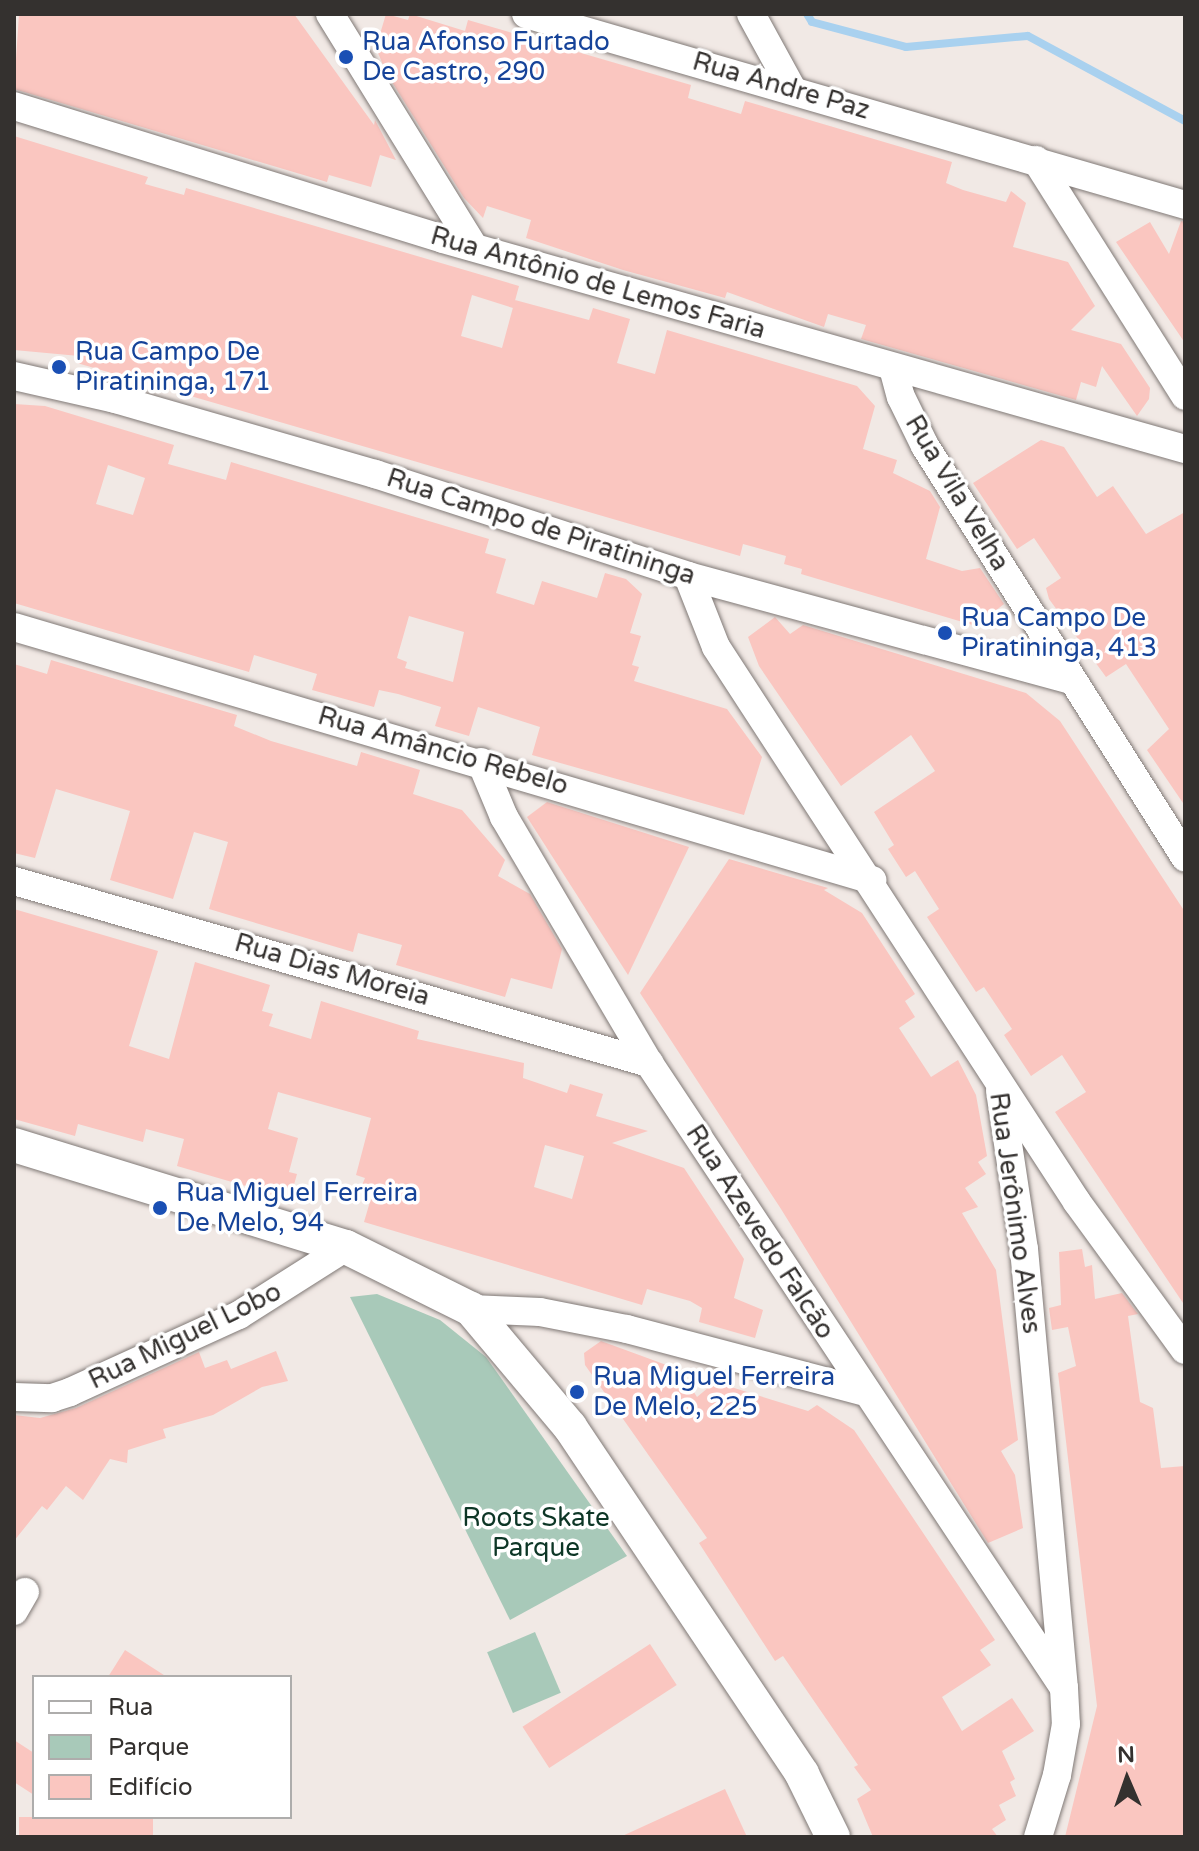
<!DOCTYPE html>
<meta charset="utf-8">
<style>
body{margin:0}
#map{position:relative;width:1199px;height:1851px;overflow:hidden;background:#f1e9e5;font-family:"Varela Round",sans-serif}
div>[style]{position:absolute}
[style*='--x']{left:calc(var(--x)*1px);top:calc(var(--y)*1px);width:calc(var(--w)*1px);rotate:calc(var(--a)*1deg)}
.green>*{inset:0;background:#a8c9b9;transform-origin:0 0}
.stream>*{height:8px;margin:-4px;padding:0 4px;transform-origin:4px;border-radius:4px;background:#a9d1ef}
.building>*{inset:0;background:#fac6c0;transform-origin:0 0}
.roads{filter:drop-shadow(0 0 2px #807976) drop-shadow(0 0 2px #807976)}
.minor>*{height:28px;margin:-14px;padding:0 14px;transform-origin:14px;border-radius:14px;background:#fff}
.major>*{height:34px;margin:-17px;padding:0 17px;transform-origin:17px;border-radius:17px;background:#fff}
.dots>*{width:22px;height:22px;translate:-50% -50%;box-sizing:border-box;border:4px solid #fff;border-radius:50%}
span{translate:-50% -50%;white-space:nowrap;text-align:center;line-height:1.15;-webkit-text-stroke:7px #fff;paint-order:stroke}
.transit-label{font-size:26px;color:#164399}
.left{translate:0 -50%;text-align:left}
.street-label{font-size:26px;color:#34312f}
.park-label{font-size:26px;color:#0d3626}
.frame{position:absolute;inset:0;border:16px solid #34312f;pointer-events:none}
.legend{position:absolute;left:32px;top:1675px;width:260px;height:144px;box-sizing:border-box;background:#fff;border:2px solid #aeadac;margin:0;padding:10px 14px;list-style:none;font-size:24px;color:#34312f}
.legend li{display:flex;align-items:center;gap:16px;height:40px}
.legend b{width:40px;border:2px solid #aeadac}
.north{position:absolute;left:1087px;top:1739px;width:80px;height:80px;-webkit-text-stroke:6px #fff;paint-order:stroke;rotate:358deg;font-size:22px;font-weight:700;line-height:32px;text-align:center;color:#34312f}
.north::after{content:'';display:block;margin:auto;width:28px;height:36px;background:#34312f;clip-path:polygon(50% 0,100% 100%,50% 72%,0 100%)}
</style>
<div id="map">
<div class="green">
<i style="clip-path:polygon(377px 1294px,440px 1320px,486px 1357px,627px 1556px,510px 1620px,350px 1297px)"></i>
<i style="left:535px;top:1632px;width:66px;height:52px;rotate:67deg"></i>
</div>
<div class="stream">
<i style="--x:807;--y:14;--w:9;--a:58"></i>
<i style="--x:812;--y:22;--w:97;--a:14.9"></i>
<i style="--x:906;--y:47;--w:122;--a:-5.2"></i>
<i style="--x:1028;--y:36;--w:179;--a:28.4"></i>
</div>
<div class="building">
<i style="clip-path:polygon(19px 14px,294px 14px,374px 125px,375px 120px,396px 160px,380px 155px,371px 187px,329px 175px,327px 182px,14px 89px)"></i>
<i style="clip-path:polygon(386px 14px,408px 20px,410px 14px,465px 31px,468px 20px,691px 85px,688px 98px,741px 114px,745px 101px,952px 162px,946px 183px,963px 190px,1006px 202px,1011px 191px,1026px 203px,1013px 247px,1068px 262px,1095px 306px,1071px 330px,1121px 344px,1150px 388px,1149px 399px,1137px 416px,1102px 366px,1096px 387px,1081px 382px,1076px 400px,861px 339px,866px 325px,828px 314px,824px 327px,727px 292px,725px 298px,623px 270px,526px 238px,531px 220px,487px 206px,483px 218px,464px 198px,387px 74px,372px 39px,380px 34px)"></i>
<i style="clip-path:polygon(14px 136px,148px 177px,145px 184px,184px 195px,186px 188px,519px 286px,513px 308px,472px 295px,461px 336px,502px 348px,515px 300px,589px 320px,593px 308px,630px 319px,617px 363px,655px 374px,667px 330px,857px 386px,875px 406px,863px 449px,897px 460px,893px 473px,930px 491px,940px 507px,926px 559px,962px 571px,980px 568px,1004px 604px,976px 626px,801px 574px,802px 569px,784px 564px,786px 556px,743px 544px,740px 556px,77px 363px,79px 356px,14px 350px)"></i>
<i style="clip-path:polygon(1181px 221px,1185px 222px,1185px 343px,1116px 242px,1150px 222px,1169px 254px)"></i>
<i style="clip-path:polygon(evenodd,14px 404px,45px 406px,174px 445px,168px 464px,226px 480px,231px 462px,489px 539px,485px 553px,506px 559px,496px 593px,534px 605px,542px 581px,597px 598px,605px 573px,626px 579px,642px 594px,630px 633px,641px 636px,632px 665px,639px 667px,634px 681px,727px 709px,762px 757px,744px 815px,532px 755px,540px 727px,478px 707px,469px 736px,435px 726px,441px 707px,398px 694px,379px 690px,374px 707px,312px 690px,317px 674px,254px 655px,249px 672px,14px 603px,14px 404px,108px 465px,145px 478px,133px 515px,96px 504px,108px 465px,14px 404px,409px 616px,464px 632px,453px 682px,405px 668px,407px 662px,397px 658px,409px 616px)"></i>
<i style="clip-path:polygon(1041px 440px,1064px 447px,1097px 497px,1113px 486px,1146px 534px,1185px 512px,1185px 806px,1147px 750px,1169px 729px,1126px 664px,1106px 677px,1049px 599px,1046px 588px,1061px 578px,1034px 538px,1017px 549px,973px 483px)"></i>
<i style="clip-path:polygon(775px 617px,790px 634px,803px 625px,1026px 693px,1060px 721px,1185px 912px,1185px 1306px,1055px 1112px,1086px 1092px,1062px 1055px,1031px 1076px,1004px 1035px,1012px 1029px,984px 987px,976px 992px,927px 917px,939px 909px,915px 871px,906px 877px,888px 849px,894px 845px,874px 812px,935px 771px,911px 735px,841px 786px,759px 666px,748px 637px)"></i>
<i style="clip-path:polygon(51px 660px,237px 715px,234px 726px,271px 741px,357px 766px,361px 752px,420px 770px,413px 794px,462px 810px,505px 860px,498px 876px,530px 894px,562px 949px,552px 989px,511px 978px,505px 997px,396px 965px,402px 945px,358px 933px,353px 952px,209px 909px,228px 842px,194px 832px,173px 899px,110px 880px,130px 811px,56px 789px,35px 858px,14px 853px,14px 664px,47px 674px)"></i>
<i style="clip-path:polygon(547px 802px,689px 847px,628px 975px,527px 817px)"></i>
<i style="clip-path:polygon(729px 859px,828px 888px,824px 890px,862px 913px,915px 994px,905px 1001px,915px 1017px,899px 1028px,931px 1077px,958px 1060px,976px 1095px,987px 1156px,978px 1162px,986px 1174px,965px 1188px,978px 1207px,962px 1213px,996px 1270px,1018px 1440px,1001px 1451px,1015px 1475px,1023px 1528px,988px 1543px,781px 1209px,640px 993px)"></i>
<i style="clip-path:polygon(evenodd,14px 909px,158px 951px,129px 1046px,169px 1059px,195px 962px,270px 985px,262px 1011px,273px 1014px,269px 1026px,311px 1039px,321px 1001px,419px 1031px,417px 1039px,524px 1063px,523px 1078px,567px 1093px,570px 1084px,603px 1094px,596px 1116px,648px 1131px,612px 1143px,684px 1168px,744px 1259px,734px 1298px,763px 1310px,755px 1338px,699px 1322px,702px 1308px,690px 1301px,647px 1289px,642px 1305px,364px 1222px,374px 1188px,362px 1185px,365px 1178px,356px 1175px,371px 1118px,278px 1092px,268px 1129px,298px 1138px,289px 1172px,297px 1174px,290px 1199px,177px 1166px,184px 1139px,146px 1129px,143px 1142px,78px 1124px,75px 1136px,14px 1119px,14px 909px,545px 1145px,584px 1156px,572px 1199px,534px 1187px,545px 1145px)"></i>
<i style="clip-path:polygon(1082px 1249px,1085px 1267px,1092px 1265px,1095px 1299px,1122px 1293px,1138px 1314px,1128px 1316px,1140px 1402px,1153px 1408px,1161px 1468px,1185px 1466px,1185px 1837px,1065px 1837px,1097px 1706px,1058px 1373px,1076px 1366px,1068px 1327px,1052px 1330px,1049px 1308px,1061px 1305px,1059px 1252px)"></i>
<i style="clip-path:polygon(601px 1341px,680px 1370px,697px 1397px,715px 1382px,808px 1411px,817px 1405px,854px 1430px,995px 1640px,980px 1650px,991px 1665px,942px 1697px,962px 1731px,1012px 1698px,1034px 1731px,1002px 1751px,1015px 1779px,1010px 1782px,1016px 1796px,999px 1805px,1006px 1820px,992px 1829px,998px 1837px,873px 1837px,857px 1799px,871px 1790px,854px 1767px,858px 1765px,783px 1656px,775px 1661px,699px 1543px,707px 1538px,585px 1365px,584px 1353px)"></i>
<i style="clip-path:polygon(276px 1351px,288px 1381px,262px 1387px,213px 1415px,163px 1429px,166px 1438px,128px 1450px,127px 1463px,110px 1459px,83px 1500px,66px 1486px,47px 1510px,42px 1506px,14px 1541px,14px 1415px,40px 1418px,76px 1408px,199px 1352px,205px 1368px,227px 1360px,231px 1369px)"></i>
<i style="left:650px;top:1644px;width:49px;height:152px;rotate:57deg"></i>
<i style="clip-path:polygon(125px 1650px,167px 1677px,108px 1677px)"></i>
<i style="clip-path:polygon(14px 1740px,34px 1753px,34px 1795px,14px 1782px)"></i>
<i style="clip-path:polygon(725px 1789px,747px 1837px,620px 1837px)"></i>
<i style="left:19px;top:1817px;width:134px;height:21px"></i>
</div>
<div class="roads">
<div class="minor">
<i style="--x:330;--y:14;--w:274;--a:58.3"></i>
<i style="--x:526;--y:14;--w:686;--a:16.16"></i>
<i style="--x:751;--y:14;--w:85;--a:61.3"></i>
<i style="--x:14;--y:106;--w:449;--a:17.2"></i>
<i style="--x:443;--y:239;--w:771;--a:15.8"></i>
<i style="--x:1036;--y:160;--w:279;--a:57.7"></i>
<i style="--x:893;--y:368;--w:30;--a:75"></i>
<i style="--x:901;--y:397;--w:55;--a:63.9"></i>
<i style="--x:925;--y:446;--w:487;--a:57.7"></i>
<i style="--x:14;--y:376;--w:104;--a:12.8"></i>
<i style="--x:115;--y:399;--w:271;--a:16.1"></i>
<i style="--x:375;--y:474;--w:329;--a:18"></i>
<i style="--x:688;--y:576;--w:394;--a:15.2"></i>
<i style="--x:688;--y:576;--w:76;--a:68.5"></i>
<i style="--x:716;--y:647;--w:662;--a:56.96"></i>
<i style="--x:1077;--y:1202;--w:183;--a:53.9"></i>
<i style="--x:14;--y:627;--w:895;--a:16.43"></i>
<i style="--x:481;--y:762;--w:60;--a:67.3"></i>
<i style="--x:504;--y:817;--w:286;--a:59.5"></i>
<i style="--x:649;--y:1063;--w:750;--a:56.42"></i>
<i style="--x:14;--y:881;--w:661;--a:15.99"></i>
<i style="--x:1000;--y:1091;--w:160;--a:81.4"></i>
<i style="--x:1024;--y:1249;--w:441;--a:84.8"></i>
<i style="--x:1064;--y:1688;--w:36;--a:87"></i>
<i style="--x:1066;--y:1724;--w:52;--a:100"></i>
<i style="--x:1057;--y:1775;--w:65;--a:107"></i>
<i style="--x:471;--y:1309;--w:69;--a:2.5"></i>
<i style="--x:540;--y:1312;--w:89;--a:11.1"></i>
<i style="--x:627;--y:1329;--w:243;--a:14.8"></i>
<i style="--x:14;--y:1397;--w:38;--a:2"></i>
<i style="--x:52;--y:1398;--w:19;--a:-18"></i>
<i style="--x:70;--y:1392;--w:186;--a:-24.5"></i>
<i style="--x:239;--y:1315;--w:127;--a:-32.4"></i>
<i style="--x:14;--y:1611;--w:22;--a:-60"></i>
</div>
<div class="major">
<i style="--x:14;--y:1145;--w:347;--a:17.1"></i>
<i style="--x:346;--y:1247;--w:140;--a:26.4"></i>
<i style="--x:471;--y:1309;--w:154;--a:50"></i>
<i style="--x:570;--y:1427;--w:417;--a:56.2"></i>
<i style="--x:802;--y:1774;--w:70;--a:63.8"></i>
</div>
</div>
<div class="dots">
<i style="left:346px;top:57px;background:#1a4fb4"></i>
<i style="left:59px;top:367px;background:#1a4fb4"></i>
<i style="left:945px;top:633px;background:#1a4fb4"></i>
<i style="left:160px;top:1208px;background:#1a4fb4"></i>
<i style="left:577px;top:1392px;background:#1a4fb4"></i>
</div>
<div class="transit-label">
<span class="left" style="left:362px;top:57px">Rua Afonso Furtado<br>De Castro, 290</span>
<span class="left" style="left:75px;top:367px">Rua Campo De<br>Piratininga, 171</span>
<span class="left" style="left:961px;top:633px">Rua Campo De<br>Piratininga, 413</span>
<span class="left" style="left:176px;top:1208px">Rua Miguel Ferreira<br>De Melo, 94</span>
<span class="left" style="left:593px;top:1392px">Rua Miguel Ferreira<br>De Melo, 225</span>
</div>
<div class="street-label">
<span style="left:781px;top:86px;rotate:16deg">Rua Andre Paz</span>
<span style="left:598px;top:283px;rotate:16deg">Rua Antônio de Lemos Faria</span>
<span style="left:957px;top:493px;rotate:59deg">Rua Vila Velha</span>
<span style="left:541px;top:527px;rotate:18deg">Rua Campo de Piratininga</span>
<span style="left:443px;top:751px;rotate:16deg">Rua Amâncio Rebelo</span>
<span style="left:332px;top:970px;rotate:16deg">Rua Dias Moreia</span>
<span style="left:1015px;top:1213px;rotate:82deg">Rua Jerônimo Alves</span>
<span style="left:760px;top:1232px;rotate:57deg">Rua Azevedo Falcão</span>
<span style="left:185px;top:1336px;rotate:-26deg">Rua Miguel Lobo</span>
</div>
<div class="park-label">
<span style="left:536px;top:1533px">Roots Skate<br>Parque</span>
</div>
<div class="frame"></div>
<ul class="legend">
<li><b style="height:10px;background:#fff"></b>Rua</li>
<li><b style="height:22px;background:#a8c9b9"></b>Parque</li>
<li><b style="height:22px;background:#fac6c0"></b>Edifício</li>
</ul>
<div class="north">N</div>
</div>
